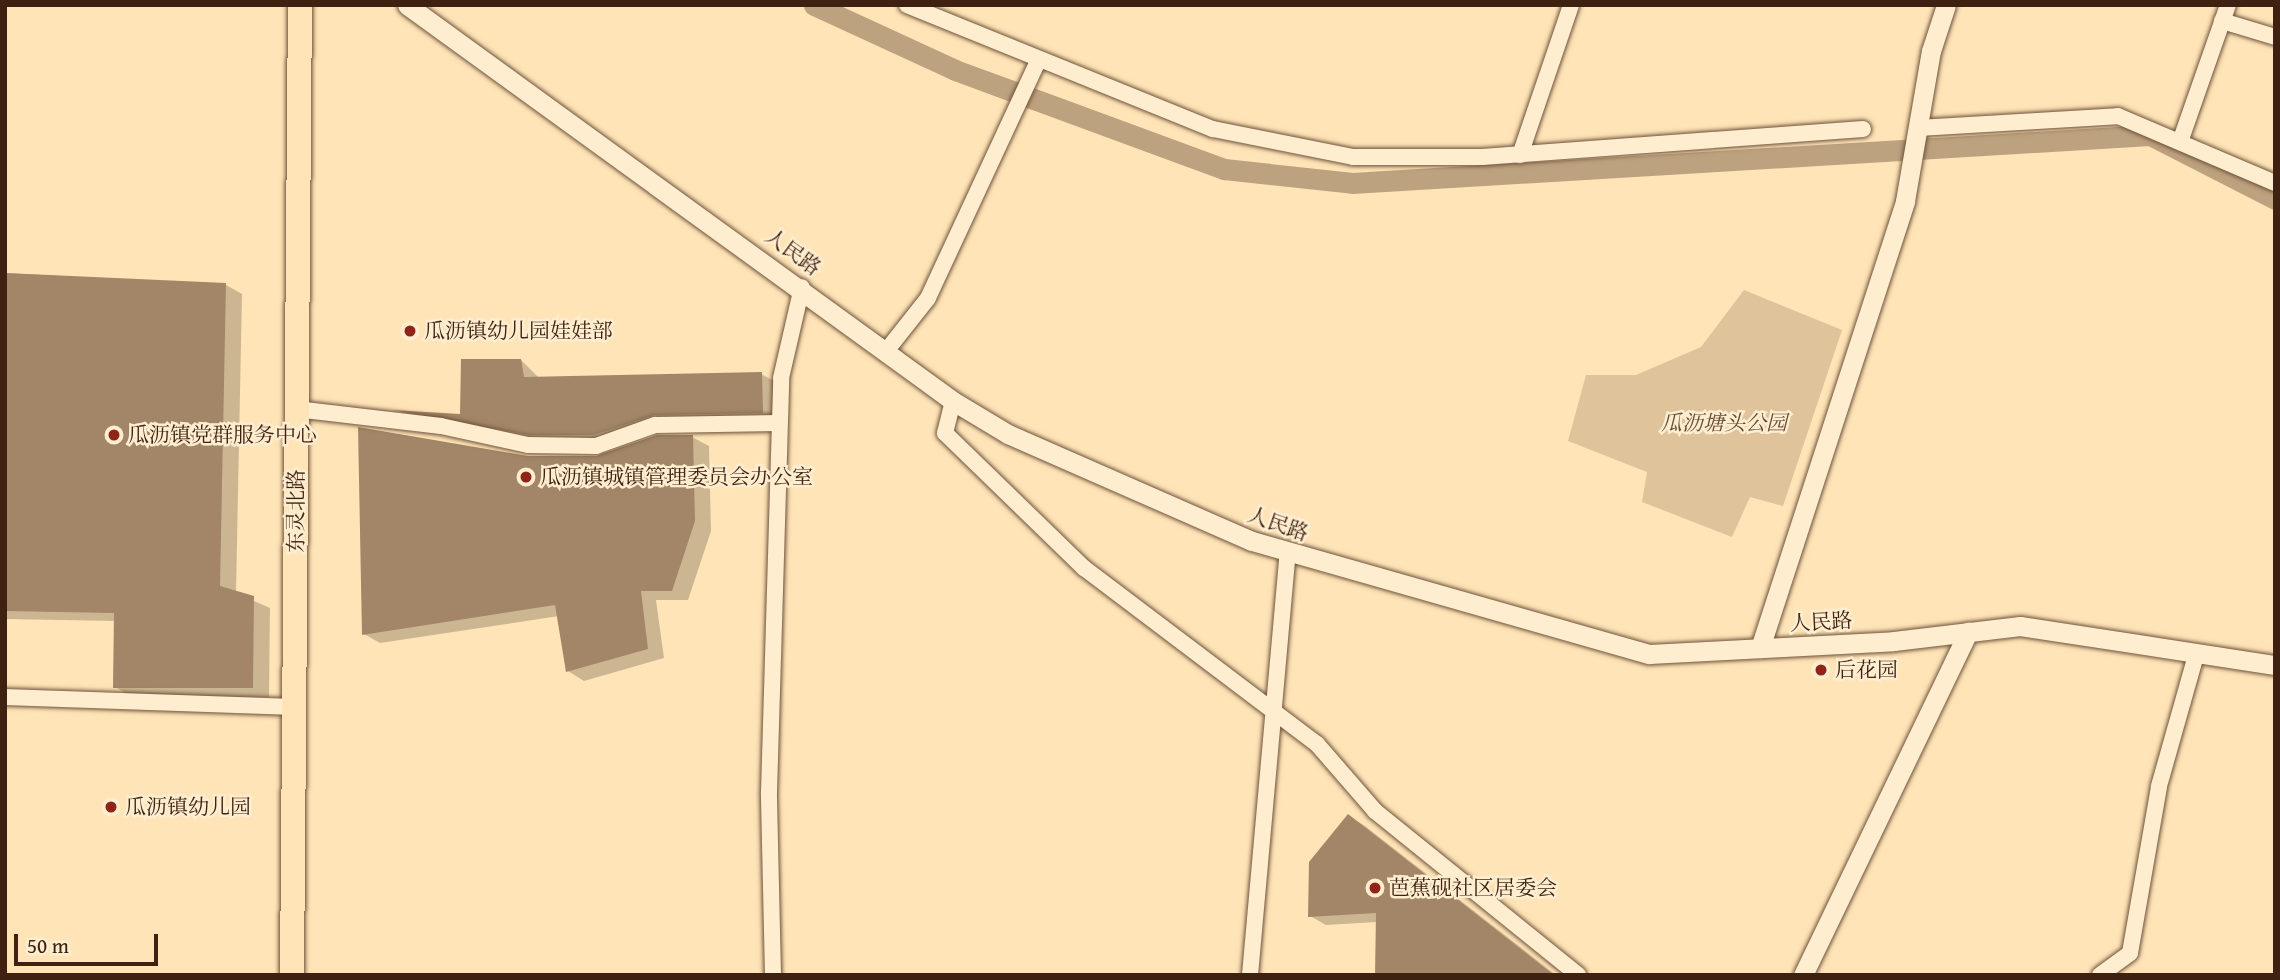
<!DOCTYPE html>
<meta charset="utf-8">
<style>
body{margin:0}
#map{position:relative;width:2280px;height:980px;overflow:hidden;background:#ffe4b7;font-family:"Gentium Book Plus","Noto Serif SC",serif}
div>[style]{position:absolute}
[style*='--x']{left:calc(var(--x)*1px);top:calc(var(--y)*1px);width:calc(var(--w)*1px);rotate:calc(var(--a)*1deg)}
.green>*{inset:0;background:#dec39b}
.shadow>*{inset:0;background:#0003}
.canal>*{height:21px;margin:-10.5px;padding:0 10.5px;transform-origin:10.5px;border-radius:10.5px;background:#bda27f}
.building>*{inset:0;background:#a28667}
.roads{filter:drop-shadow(0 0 2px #6e523a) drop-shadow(0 0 2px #6e523a)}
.minor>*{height:16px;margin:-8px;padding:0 8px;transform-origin:8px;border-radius:8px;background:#ffedd0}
.tertiary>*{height:19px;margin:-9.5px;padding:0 9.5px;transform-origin:9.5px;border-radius:9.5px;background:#ffedd0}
.primary>*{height:24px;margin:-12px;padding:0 12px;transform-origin:12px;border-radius:12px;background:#ffe4b7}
.dots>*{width:19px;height:19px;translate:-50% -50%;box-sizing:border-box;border:4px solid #ffedd0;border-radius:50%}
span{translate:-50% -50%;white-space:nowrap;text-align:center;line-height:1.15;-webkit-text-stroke:5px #ffedd0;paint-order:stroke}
.street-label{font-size:21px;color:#3e2111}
.poi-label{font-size:21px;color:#3e2111}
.left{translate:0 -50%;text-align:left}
.park-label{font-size:21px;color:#664a34;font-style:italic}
.frame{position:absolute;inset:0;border:7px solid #3e2111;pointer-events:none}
.scale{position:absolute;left:14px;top:934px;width:144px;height:32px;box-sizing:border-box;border:4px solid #3e2111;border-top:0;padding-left:9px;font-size:21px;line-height:24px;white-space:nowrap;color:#3e2111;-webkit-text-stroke:5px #ffedd0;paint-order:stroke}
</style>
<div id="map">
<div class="green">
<i style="clip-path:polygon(1744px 290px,1842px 330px,1783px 506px,1750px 497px,1732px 537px,1642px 502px,1647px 472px,1568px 441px,1586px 375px,1636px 375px,1701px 347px)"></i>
</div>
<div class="shadow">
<i style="clip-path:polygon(5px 273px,226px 285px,242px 294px,236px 593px,270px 608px,269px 697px,131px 696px,115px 687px,116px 621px,5px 619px)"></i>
<i style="clip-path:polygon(521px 360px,539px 378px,761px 374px,778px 383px,779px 421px,672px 423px,612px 444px,547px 443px,400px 412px,462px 416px)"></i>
<i style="clip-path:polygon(692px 437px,709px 446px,711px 531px,688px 600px,656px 600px,664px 658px,584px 681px,568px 671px,559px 616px,380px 643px,364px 634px,528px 457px,597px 458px)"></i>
<i style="clip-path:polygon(1349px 816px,1365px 826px,1556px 975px,1377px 975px,1377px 922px,1326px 925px,1310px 916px)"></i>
</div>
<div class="canal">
<i style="--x:814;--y:5;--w:155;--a:24.7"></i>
<i style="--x:955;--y:70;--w:287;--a:20.2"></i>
<i style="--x:1224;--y:169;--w:129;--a:6.2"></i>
<i style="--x:1352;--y:183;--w:799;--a:-3.44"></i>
<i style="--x:2150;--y:135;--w:140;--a:27.1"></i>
</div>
<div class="building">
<i style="clip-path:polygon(5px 273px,226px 283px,220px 586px,254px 596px,253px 688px,113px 688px,114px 613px,5px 611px)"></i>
<i style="clip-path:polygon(461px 359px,521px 359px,524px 377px,762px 372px,763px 413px,654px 415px,594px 435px,529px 435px,392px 410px,460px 414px)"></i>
<i style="clip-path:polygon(358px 427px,528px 456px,596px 456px,657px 435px,693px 435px,695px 521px,672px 591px,641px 591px,648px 649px,566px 672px,555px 605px,362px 635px)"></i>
<i style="clip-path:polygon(1348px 814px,1554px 975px,1375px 975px,1376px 913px,1308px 917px,1309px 862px)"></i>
</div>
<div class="roads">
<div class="minor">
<i style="--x:907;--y:5;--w:330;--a:22.1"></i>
<i style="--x:1213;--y:129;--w:143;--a:11.3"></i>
<i style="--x:1353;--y:157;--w:129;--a:0"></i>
<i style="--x:1482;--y:157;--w:382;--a:-4.2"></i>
<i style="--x:2222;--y:21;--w:55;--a:16.8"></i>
<i style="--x:1918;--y:128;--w:200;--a:-3.4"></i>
<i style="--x:2118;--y:116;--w:171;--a:23.1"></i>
<i style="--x:2180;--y:142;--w:145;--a:-70.7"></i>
<i style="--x:1520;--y:155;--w:158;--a:-71.2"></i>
<i style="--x:887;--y:350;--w:66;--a:-51.7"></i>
<i style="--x:928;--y:298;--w:259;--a:-65.1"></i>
<i style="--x:953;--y:401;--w:33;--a:104"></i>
<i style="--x:945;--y:433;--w:194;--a:44.2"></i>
<i style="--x:1084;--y:568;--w:292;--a:37.1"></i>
<i style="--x:1317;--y:744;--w:89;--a:49.1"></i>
<i style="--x:1375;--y:811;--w:261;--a:38.9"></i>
<i style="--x:296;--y:409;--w:146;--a:6.7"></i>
<i style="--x:441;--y:426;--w:89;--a:12.3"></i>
<i style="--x:528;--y:445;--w:68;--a:0.8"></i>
<i style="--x:596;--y:446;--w:63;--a:-19.6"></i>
<i style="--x:655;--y:425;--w:124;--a:-0.9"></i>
<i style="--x:5;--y:697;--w:289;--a:2"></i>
<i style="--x:773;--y:975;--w:183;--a:-91.3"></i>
<i style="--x:769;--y:792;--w:414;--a:-88.3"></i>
<i style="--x:781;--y:378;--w:93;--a:-77"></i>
<i style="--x:1250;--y:975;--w:425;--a:-84.9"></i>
<i style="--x:2100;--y:975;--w:37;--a:-36"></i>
<i style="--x:2130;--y:953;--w:169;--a:-80.1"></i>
<i style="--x:2159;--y:786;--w:136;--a:-74.2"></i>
</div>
<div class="tertiary">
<i style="--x:407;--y:5;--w:674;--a:35.95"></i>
<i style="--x:953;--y:401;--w:64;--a:31"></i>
<i style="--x:1008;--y:434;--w:266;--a:23.7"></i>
<i style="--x:1252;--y:541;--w:413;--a:15.9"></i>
<i style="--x:1649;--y:654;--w:245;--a:-3"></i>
<i style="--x:1894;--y:641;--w:127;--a:-6.8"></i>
<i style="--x:2020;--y:626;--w:258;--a:8.7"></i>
<i style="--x:1760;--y:648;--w:470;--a:-72"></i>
<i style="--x:1905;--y:201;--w:152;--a:-80.2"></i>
<i style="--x:1931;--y:51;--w:48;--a:-71.9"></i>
<i style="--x:1803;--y:975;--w:381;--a:-64.3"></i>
</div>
<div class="primary">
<i style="--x:292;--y:975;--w:970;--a:-89.53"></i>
</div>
</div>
<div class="dots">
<i style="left:410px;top:331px;background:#8f2418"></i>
<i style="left:114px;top:435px;background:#8f2418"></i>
<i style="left:526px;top:477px;background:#8f2418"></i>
<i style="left:1821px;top:670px;background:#8f2418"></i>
<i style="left:111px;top:807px;background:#8f2418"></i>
<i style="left:1375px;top:888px;background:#8f2418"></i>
</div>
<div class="street-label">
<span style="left:793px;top:252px;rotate:36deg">人民路</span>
<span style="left:296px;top:511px;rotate:-90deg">东灵北路</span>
<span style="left:1278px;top:524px;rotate:19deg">人民路</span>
<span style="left:1821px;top:622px;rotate:-3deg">人民路</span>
</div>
<div class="poi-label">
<span class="left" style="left:424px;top:331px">瓜沥镇幼儿园娃娃部</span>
<span class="left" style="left:128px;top:435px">瓜沥镇党群服务中心</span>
<span class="left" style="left:540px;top:477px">瓜沥镇城镇管理委员会办公室</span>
<span class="left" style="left:1835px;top:670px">后花园</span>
<span class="left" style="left:125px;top:807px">瓜沥镇幼儿园</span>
<span class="left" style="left:1389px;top:888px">芭蕉砚社区居委会</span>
</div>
<div class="park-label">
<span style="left:1724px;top:423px">瓜沥塘头公园</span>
</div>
<div class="frame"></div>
<div class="scale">50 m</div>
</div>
